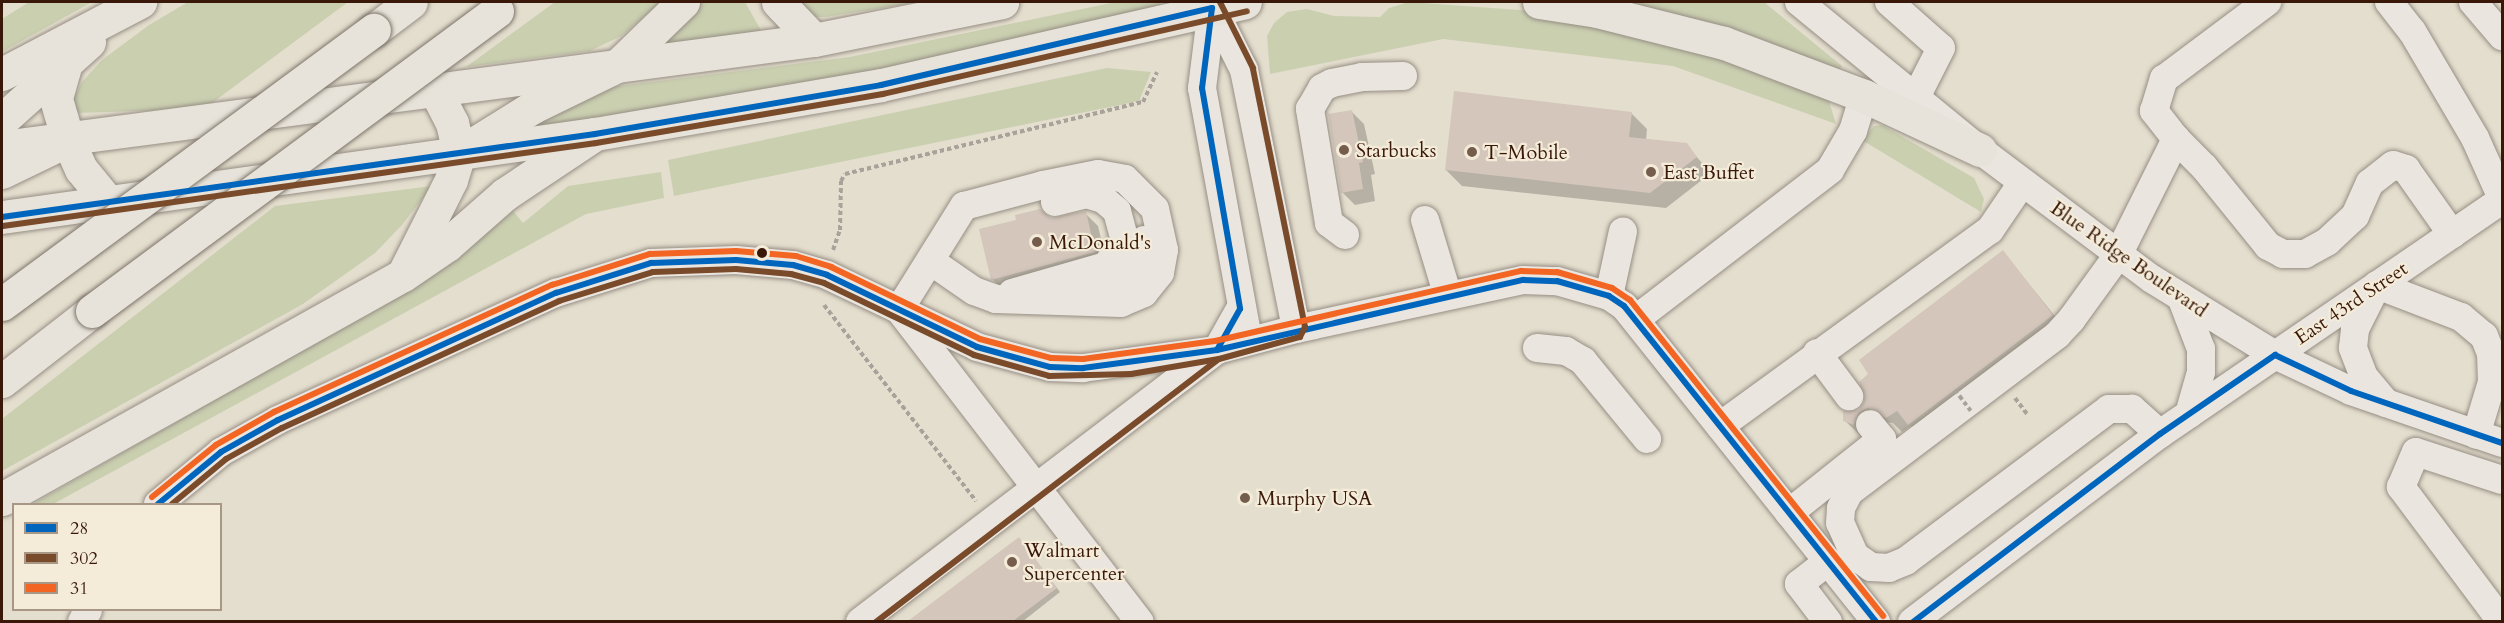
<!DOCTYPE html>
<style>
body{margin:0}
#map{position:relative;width:2504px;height:623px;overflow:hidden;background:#e4dece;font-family:Cardo,serif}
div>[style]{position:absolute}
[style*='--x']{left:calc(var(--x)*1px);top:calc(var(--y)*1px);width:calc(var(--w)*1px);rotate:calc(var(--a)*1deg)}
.green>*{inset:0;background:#cacfb0}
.shadow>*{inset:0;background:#0003}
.building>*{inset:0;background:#d4c6bb}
.path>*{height:4px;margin-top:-2px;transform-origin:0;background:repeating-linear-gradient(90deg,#a8a29a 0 4.5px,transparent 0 7.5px)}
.roads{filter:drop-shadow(0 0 2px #968e84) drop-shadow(0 0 2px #968e84)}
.minor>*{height:28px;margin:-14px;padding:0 14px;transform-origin:14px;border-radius:14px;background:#eae6df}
.major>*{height:33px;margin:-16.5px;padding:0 16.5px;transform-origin:16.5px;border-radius:16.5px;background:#e7e3da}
.highway>*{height:33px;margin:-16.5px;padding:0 16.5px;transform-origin:16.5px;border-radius:16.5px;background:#e7e3da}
.path-bridge>*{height:4px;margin-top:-2px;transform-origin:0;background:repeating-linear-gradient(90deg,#a8a29a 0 4.5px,transparent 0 7.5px)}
.bridges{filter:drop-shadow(0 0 2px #7d746a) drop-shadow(0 0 2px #7d746a)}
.highway-bridge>*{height:33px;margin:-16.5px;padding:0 16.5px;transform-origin:16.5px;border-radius:16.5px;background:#e7e3da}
.bus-1>*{height:6px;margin:-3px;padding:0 3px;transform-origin:3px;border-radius:3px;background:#0065bd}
.bus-2>*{height:6px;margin:-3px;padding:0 3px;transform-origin:3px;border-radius:3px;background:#7a4b2a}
.bus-3>*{height:6px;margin:-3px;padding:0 3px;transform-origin:3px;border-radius:3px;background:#f26522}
.dots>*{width:16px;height:16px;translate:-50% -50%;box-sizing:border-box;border:3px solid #f4ecd9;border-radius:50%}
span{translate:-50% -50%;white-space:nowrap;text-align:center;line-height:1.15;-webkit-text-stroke:4.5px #f4ecd9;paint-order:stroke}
.poi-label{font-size:20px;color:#391809}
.left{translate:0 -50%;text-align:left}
.street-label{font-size:20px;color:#391809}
.frame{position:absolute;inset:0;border:3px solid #391809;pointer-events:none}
.legend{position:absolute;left:12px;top:503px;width:210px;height:108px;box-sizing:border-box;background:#f4ecd9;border:2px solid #a99786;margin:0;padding:8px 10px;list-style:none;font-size:18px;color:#391809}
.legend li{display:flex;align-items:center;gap:12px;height:30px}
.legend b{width:30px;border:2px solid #a99786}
</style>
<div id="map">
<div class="green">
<i style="clip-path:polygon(29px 2px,92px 2px,2px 52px,2px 19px)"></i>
<i style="clip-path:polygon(188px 2px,348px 2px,204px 109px,75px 113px,72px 102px,82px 82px,102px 60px,149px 25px)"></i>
<i style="clip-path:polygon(555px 2px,662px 2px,621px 36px,590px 51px,466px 67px)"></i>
<i style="clip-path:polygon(697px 2px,745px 2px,763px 34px,648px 49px)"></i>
<i style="clip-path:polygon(791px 2px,918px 2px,826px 17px,814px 17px)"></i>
<i style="clip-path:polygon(1409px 2px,1534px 11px,1673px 40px,1813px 90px,1829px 101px,1836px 124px,1673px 66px,1443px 39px,1270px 74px,1267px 36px,1274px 23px,1287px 12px,1307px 9px,1334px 16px,1380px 17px,1389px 8px)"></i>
<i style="clip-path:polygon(1612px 2px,1764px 2px,1842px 66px,1836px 76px)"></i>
<i style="clip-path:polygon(1111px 3px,1159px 2px,1162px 7px,817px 85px,488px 140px,603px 88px,850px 57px)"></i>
<i style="clip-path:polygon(1107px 68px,1151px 72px,1139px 101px,674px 196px,668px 160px)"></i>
<i style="clip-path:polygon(1882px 125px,1974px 178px,1984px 199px,1981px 212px,1862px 140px,1874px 126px)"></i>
<i style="clip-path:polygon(661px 172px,664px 198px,586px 214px,53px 504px,33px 504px,446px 267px,513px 211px,523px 223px,568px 186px)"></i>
<i style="clip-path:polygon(432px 186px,402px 225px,375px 253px,303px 304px,2px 471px,2px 419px,275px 206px)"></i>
</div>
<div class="shadow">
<i style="clip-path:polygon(1352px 112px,1364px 124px,1375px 174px,1371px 175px,1375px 201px,1355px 205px,1342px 192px)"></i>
<i style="clip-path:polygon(1631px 113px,1647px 129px,1646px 140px,1686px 145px,1711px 173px,1666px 208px,1462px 186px,1446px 170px)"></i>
<i style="clip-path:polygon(1085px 213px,1098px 226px,1107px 264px,1005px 291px,992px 279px,1051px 220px)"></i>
<i style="clip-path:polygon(2003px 252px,2067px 331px,1924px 439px,1911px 426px,1902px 432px,1893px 423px,1883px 422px,1869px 439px,1860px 435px,1844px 420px,1859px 411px)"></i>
<i style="clip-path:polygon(1023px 543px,1060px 592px,1022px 622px,931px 622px,923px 612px)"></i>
</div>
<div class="building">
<i style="clip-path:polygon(1454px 91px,1632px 112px,1629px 137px,1687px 143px,1697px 157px,1650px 193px,1445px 170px)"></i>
<i style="clip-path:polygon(1352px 110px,1363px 162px,1359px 163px,1363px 189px,1341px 193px,1328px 114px)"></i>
<i style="clip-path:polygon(1040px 209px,1051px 218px,1086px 211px,1095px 252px,991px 280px,979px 229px,1016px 220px,1015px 215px)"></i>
<i style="clip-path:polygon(2003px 250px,2053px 315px,1908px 425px,1897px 411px,1886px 418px,1868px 408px,1859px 412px,1854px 425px,1843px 421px,1843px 411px,1858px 410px,1864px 402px,1859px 382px,1868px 374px,1859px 360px)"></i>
<i style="clip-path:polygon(1019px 537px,1057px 588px,1013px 621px,908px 621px)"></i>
</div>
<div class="path">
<i style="--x:833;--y:250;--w:21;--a:-71"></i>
<i style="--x:840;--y:230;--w:49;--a:-88.8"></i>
<i style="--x:841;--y:181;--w:8;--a:-60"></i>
<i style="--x:845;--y:174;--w:307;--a:-13.6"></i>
<i style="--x:1143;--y:102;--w:33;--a:-65"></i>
<i style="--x:824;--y:305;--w:248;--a:52.2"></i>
<i style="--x:2015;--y:398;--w:20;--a:53"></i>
</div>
<div class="roads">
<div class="minor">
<i style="--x:1210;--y:2;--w:76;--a:63.4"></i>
<i style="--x:1244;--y:70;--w:264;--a:78.6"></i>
<i style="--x:1799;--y:2;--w:234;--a:39.3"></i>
<i style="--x:1980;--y:150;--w:215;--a:36.9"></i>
<i style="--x:2152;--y:279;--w:145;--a:31.7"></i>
<i style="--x:2275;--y:355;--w:84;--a:25.3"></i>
<i style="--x:2351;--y:391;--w:160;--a:19"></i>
<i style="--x:1889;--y:2;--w:69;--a:41.5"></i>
<i style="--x:1941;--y:48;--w:57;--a:117"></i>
<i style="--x:2389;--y:2;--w:37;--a:52"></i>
<i style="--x:2412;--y:31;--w:124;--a:59.5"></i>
<i style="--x:2475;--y:138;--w:66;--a:65.8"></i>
<i style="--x:2473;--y:2;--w:45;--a:49.5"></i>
<i style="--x:1212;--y:8;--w:81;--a:97.1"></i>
<i style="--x:1202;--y:88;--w:243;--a:79.6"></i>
<i style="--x:2176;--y:139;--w:40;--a:45"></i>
<i style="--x:2204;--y:167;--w:102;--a:51"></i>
<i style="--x:2268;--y:246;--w:17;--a:28"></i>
<i style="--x:2283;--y:254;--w:22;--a:0"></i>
<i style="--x:2305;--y:254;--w:26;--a:-29"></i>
<i style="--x:2328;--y:241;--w:37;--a:-43"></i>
<i style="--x:2355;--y:216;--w:36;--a:-66"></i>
<i style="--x:2370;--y:183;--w:29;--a:-38"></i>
<i style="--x:2393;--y:165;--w:14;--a:17"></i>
<i style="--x:2406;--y:169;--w:80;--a:54.7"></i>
<i style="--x:1425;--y:220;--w:79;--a:73.2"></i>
<i style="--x:1345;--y:235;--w:20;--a:-143"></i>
<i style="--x:1329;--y:223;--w:116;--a:-99.5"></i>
<i style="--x:1310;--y:109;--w:24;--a:-60"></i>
<i style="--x:1322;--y:88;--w:11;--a:-27"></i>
<i style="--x:1332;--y:83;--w:31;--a:-11"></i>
<i style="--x:1362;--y:77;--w:41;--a:-1.4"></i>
<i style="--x:1084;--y:278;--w:31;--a:7"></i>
<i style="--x:1115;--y:282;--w:15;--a:-20"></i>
<i style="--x:1129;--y:277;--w:25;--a:-50"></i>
<i style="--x:1145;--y:258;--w:14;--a:-82"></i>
<i style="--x:1147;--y:244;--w:5;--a:-127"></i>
<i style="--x:1012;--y:293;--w:98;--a:-16"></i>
<i style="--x:1106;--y:266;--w:31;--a:-53"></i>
<i style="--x:1125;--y:241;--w:31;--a:-105"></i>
<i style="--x:1117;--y:211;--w:18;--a:-139"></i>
<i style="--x:1103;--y:199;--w:17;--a:-163"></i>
<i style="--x:1087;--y:194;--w:33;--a:166"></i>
<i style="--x:1609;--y:296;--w:66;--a:-77.8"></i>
<i style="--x:2181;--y:297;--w:56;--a:69"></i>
<i style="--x:2201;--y:349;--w:23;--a:90"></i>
<i style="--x:2201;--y:372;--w:44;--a:105.9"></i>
<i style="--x:899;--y:310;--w:123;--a:-58"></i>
<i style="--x:964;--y:206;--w:82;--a:-14.9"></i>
<i style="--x:1043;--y:185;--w:56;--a:-11.3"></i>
<i style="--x:1098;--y:174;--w:27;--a:10"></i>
<i style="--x:1125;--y:179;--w:42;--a:45"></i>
<i style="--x:1155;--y:209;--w:42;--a:77.6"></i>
<i style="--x:1164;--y:250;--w:23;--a:100"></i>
<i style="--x:1160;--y:273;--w:26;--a:129"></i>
<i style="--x:1144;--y:293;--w:25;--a:157"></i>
<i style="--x:1121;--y:303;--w:125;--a:-178.2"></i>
<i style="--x:996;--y:299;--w:23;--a:-160"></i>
<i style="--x:974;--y:291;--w:51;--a:-145.4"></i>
<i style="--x:901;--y:312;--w:391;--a:52.4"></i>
<i style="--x:1636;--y:319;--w:245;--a:-37.5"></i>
<i style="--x:1830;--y:170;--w:45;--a:-59.5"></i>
<i style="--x:1853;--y:131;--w:37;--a:-73"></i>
<i style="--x:1537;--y:348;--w:29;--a:6"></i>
<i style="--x:1566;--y:351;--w:20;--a:30"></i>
<i style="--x:1583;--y:361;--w:101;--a:50.6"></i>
<i style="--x:1817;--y:353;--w:54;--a:53.3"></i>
<i style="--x:2386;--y:403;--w:34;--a:-130"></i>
<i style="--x:2364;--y:377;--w:31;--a:-111"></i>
<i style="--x:2353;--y:348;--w:19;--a:-84"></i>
<i style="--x:2355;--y:329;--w:49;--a:-63.4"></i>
<i style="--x:2377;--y:285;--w:90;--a:20.9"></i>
<i style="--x:2461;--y:317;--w:30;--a:40"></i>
<i style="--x:2484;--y:336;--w:18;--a:68"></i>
<i style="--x:2491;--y:353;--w:29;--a:88"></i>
<i style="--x:2492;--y:382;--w:55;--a:106.8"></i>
<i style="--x:1720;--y:426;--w:334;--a:-36"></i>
<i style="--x:1990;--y:230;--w:57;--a:-55.8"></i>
<i style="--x:2160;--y:434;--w:38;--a:-138"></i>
<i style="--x:2132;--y:409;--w:23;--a:180"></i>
<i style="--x:2109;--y:409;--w:254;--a:143.2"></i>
<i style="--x:1906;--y:561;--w:18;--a:158"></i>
<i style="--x:1889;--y:568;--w:18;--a:-177"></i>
<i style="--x:1871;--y:567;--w:19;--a:-145"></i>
<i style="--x:1855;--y:556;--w:36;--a:-114"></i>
<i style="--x:1840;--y:523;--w:15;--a:-86"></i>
<i style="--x:1841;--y:508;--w:18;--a:-63"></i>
<i style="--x:1849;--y:492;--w:261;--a:-37"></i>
<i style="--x:2057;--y:335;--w:21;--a:-47"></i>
<i style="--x:2071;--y:320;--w:80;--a:-54.1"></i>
<i style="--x:2118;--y:255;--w:130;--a:-63.4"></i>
<i style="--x:2176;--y:139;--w:36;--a:-128"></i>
<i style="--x:2154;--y:111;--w:34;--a:-73"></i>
<i style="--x:2164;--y:79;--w:129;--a:-36.8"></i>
<i style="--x:158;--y:504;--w:82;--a:-39.5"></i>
<i style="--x:221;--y:452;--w:65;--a:-29.3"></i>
<i style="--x:278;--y:420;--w:306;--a:-24.6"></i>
<i style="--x:556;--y:293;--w:100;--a:-17.5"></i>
<i style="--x:651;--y:263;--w:85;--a:-2"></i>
<i style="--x:736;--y:260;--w:57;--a:5"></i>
<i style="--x:793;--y:265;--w:35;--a:16"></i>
<i style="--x:827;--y:275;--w:166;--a:25.6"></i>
<i style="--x:977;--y:347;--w:76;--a:15.3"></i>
<i style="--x:1050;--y:367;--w:33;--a:2"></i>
<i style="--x:1083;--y:368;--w:135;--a:-7.7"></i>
<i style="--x:1217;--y:350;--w:82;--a:-14.9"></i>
<i style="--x:1296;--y:329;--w:232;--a:-12.2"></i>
<i style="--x:1523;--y:280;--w:34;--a:2"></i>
<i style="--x:1557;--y:281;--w:54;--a:16.1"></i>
<i style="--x:1609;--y:296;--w:18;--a:34"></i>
<i style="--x:1624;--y:306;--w:404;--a:51.4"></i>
<i style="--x:1789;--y:513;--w:119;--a:-38.5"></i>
<i style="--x:1882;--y:439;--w:19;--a:-129"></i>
<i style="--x:82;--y:622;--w:13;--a:-63"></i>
<i style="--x:860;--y:622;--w:449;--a:-37.3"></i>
<i style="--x:1217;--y:350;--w:47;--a:-60.7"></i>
<i style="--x:1828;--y:622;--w:48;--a:-127.3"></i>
<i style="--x:1799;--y:584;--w:37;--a:-38"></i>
<i style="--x:1912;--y:622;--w:311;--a:-37.2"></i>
<i style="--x:2160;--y:434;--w:414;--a:-34.4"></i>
<i style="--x:2502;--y:622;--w:169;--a:-126.8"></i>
<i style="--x:2401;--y:487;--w:38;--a:-67"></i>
<i style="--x:2416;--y:452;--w:90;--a:18"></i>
</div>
<div class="major">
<i style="--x:1539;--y:2;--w:59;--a:8.8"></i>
<i style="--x:1597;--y:11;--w:131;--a:14.1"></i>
<i style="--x:1724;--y:43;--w:150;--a:20.7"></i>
<i style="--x:1864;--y:96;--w:128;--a:25"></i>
<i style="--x:2;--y:147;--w:819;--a:-7.51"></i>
<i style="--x:814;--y:40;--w:192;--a:-11.4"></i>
<i style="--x:2;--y:217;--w:599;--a:-7.97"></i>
<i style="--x:595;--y:134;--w:290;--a:-9.7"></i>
<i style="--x:881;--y:85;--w:373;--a:-12.8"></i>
</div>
<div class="highway">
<i style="--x:778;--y:2;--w:52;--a:46.5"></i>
<i style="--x:374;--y:30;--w:46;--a:-37.1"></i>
<i style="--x:66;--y:63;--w:37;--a:106"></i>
<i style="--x:56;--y:99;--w:43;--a:73.7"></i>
<i style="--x:68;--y:140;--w:32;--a:66"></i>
<i style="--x:81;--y:169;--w:43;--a:50.7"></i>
<i style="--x:2;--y:74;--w:156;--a:-27.6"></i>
<i style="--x:2;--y:120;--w:117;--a:-41.9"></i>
<i style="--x:459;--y:153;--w:87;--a:-31.9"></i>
<i style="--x:533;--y:107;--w:93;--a:-26"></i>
<i style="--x:617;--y:66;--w:92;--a:-44.1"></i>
<i style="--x:2;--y:172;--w:73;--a:-25.9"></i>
<i style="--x:405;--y:271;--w:102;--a:-63.2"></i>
<i style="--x:451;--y:180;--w:28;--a:-73"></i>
<i style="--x:459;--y:153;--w:31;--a:-103"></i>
<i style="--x:452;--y:123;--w:36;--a:-117"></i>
<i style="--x:2;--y:381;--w:114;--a:-37.9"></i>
<i style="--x:2;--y:499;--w:459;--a:-29.2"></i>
<i style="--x:403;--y:275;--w:53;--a:-34.3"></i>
<i style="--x:447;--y:245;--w:77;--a:-41.3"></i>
<i style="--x:505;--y:194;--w:108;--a:-33.7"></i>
</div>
</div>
<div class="path-bridge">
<i style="--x:1955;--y:390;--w:26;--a:53"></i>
</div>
<div class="bridges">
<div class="highway-bridge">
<i style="--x:2;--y:304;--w:462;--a:-36.4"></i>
<i style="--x:92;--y:311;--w:504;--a:-36.53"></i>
</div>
</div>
<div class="bus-1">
<i style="--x:2;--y:217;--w:599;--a:-7.97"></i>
<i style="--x:595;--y:134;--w:290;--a:-9.7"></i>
<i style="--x:881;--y:85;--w:340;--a:-13.1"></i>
<i style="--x:1212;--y:8;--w:81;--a:97.1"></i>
<i style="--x:1202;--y:88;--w:224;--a:80.2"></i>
<i style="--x:1240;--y:309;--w:47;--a:119.3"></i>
<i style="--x:158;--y:504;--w:82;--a:-39.5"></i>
<i style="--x:221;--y:452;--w:65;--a:-29.3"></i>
<i style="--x:278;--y:420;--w:306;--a:-24.6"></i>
<i style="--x:556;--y:293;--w:100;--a:-17.5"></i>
<i style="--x:651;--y:263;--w:85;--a:-2"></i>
<i style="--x:736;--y:260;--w:57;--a:5"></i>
<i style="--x:793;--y:265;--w:35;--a:16"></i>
<i style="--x:827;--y:275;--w:166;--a:25.6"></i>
<i style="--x:977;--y:347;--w:76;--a:15.3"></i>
<i style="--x:1050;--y:367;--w:33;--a:2"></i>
<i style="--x:1083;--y:368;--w:135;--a:-7.7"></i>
<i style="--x:1217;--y:350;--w:314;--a:-12.9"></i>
<i style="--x:1523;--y:280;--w:34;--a:2"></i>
<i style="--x:1557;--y:281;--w:54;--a:16.1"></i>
<i style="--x:1609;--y:296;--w:18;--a:34"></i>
<i style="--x:1624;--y:306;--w:404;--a:51.4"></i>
<i style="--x:1913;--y:622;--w:310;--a:-37.3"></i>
<i style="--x:2160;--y:434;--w:140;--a:-34.5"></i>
<i style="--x:2275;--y:355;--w:84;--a:25.3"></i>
<i style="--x:2351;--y:391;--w:160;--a:19"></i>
</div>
<div class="bus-2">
<i style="--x:3;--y:226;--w:599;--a:-7.97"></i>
<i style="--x:596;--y:143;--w:291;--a:-9.7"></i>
<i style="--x:883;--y:94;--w:373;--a:-12.8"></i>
<i style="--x:172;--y:504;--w:70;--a:-39.8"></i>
<i style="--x:226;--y:459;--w:64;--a:-29"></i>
<i style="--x:282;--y:428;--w:305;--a:-24.6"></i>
<i style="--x:559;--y:301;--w:98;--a:-17.1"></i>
<i style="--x:653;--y:272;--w:83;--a:-2.1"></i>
<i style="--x:736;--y:269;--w:55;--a:5.2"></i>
<i style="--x:791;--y:274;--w:34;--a:15"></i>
<i style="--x:824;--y:283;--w:166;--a:25.6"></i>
<i style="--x:974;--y:355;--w:78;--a:15.6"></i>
<i style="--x:1049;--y:376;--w:82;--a:-1.4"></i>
<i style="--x:1131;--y:374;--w:89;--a:-9.7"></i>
<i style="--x:1219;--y:359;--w:84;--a:-15.2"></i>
<i style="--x:1300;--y:337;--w:11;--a:-63"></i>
<i style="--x:1305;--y:327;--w:264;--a:-101.4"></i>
<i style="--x:1253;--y:68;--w:74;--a:-116.6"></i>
<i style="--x:876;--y:622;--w:431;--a:-37.5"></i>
</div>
<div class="bus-3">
<i style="--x:152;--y:497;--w:82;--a:-39.1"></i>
<i style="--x:216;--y:445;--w:67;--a:-29.6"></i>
<i style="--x:274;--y:412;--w:306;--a:-24.6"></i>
<i style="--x:552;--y:285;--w:103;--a:-17.6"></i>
<i style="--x:650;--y:254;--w:86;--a:-2"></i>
<i style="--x:736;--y:251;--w:60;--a:4.8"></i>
<i style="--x:796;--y:256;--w:37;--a:17"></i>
<i style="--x:831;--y:267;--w:165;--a:25.8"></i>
<i style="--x:980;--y:339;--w:73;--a:15"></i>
<i style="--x:1051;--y:358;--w:32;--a:2"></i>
<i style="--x:1083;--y:359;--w:133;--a:-7.8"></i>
<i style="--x:1215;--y:341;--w:314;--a:-12.9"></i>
<i style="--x:1521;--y:271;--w:36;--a:2"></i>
<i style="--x:1557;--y:272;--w:57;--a:16.2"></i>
<i style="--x:1612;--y:288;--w:22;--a:34"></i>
<i style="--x:1630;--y:300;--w:405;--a:51.3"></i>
</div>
<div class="dots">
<i style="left:1344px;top:150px;background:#755d4e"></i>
<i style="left:1472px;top:152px;background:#755d4e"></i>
<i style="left:1651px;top:172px;background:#755d4e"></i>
<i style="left:1037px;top:242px;background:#755d4e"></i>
<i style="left:762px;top:253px;background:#391809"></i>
<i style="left:1245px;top:498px;background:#755d4e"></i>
<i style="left:1012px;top:562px;background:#755d4e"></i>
</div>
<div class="poi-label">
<span class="left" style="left:1356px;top:150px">Starbucks</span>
<span class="left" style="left:1484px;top:152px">T-Mobile</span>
<span class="left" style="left:1663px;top:172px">East Buffet</span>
<span class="left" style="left:1049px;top:242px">McDonald's</span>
<span class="left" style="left:1257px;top:498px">Murphy USA</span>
<span class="left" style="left:1024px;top:562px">Walmart<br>Supercenter</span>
</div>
<div class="street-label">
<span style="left:2129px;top:259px;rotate:35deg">Blue Ridge Boulevard</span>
<span style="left:2351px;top:303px;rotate:-34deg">East 43rd Street</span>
</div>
<div class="frame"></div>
<ul class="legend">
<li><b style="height:8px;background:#0065bd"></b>28</li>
<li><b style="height:8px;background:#7a4b2a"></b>302</li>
<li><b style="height:8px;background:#f26522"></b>31</li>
</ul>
</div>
